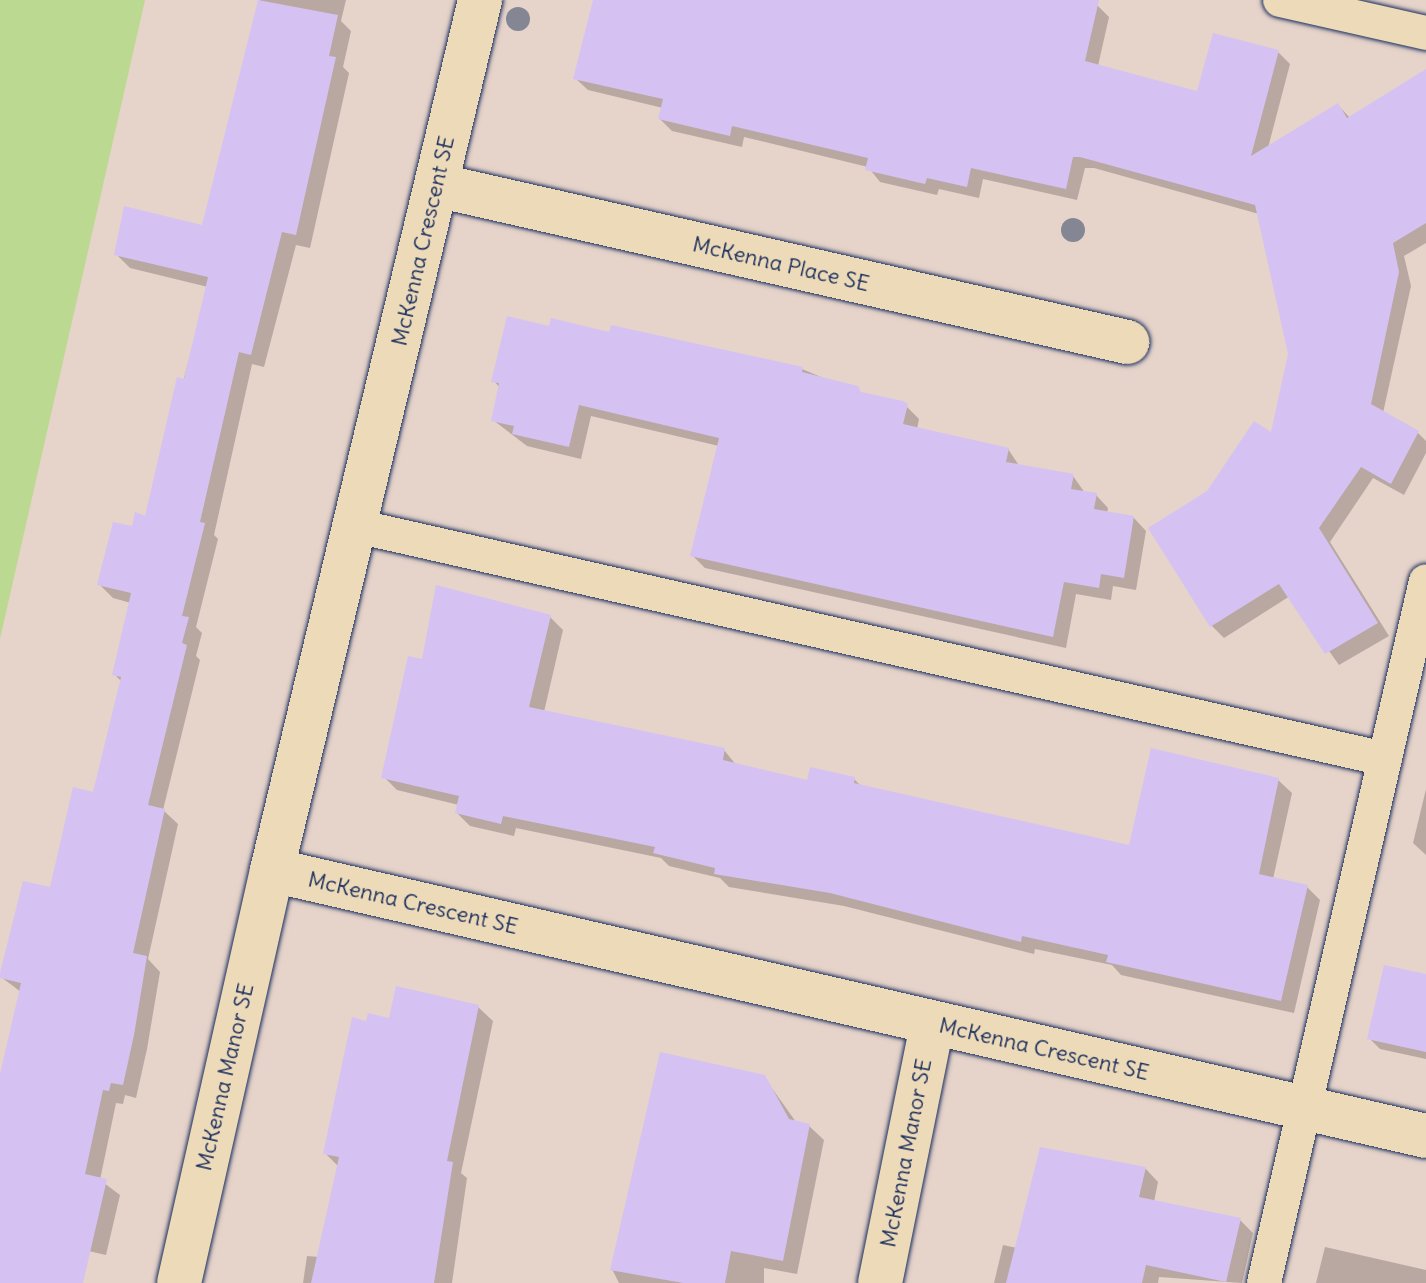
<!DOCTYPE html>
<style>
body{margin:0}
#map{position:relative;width:1426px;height:1283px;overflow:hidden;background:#e6d3ca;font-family:Delius,sans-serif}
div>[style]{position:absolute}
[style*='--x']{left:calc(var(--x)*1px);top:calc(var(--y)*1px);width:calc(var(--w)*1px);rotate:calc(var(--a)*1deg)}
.green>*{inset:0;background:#bbd991}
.shadow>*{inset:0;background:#0003}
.building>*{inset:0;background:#d5c2f3}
.roads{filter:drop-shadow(0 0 2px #1b2f5e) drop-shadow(0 0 2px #1b2f5e)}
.lane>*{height:34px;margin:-17px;padding:0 17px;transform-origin:17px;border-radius:17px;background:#eddab8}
.street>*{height:44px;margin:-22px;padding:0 22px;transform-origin:22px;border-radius:22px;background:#eddab8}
.trees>*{width:24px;height:24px;margin:-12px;border-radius:50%;background:#848793}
span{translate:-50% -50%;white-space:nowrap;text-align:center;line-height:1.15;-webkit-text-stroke:6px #eddab8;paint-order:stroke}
.street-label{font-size:22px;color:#1b2f5e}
</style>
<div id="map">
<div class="green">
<i style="clip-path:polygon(0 0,145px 0,0 639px)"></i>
</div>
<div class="shadow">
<i style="clip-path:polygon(260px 0,346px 0,341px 21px,351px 31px,343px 67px,349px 73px,310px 248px,296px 245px,264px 367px,252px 364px,214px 535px,218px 539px,196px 627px,202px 633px,196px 656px,200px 660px,163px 810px,178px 824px,148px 959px,160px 972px,147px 1049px,136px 1098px,125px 1095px,123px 1104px,116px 1103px,100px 1180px,120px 1195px,106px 1255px,0 1231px,0 1084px,21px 992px,1px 977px,51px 890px,94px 794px,122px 682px,114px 674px,131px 603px,113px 598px,99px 584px,133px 528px,147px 518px,208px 287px,130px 268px,116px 254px,203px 227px)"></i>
<i style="clip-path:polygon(594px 0,1076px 0,1097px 5px,1109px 17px,1098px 66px,1199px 93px,1278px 52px,1290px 64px,1268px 148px,1338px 105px,1351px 119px,1426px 95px,1426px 243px,1404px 256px,1411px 286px,1383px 413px,1418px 433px,1426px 441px,1426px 453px,1404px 495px,1373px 478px,1330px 542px,1389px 636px,1339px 665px,1290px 596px,1224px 638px,1212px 626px,1208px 493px,1272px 436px,1290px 354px,1259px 214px,1094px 168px,1085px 168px,1077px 200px,983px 179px,979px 198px,939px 189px,937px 195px,880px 182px,868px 167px,744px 137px,742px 147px,672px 131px,660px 119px,663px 108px,588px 90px,575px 78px)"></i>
<i style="clip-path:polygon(551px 328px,802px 369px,864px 395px,902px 402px,919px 419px,917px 429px,1008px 449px,1020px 467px,1073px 476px,1085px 493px,1096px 495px,1108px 508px,1107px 514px,1134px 518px,1146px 531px,1136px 590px,1113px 586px,1111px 600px,1076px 594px,1066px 648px,705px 568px,692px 555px,719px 446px,591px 416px,581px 459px,527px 446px,493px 420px,500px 388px,494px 381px)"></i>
<i style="clip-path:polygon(550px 617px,563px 630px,544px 712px,724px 750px,737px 766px,809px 782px,854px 779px,862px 787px,1131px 847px,1278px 780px,1292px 793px,1273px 879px,1307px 887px,1320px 900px,1294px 1013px,1121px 975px,1112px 965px,1035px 949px,1034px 954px,844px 906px,729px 887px,720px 878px,669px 866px,661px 858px,516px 828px,514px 836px,470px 826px,457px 813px,459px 805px,397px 790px,384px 777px,423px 661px)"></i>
<i style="clip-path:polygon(1426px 789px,1426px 855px,1413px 843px)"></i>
<i style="clip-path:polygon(1426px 976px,1426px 1059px,1380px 1049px,1369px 1038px)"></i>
<i style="clip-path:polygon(478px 1007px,493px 1021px,461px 1173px,467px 1178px,452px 1283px,303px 1283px,307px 1256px,319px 1257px,339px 1167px,325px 1153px,368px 1023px)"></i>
<i style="clip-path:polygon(764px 1077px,796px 1122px,809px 1126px,824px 1140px,797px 1274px,764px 1268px,764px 1283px,619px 1283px,612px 1269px)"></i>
<i style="clip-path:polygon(1145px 1168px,1158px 1182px,1154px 1202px,1240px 1220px,1253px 1233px,1242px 1283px,1159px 1277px,1158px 1283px,994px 1283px,1003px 1245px,1017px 1248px)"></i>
<i style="clip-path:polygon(1325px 1247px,1426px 1270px,1426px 1283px,1316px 1283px)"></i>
</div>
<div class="building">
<i style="clip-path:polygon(258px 0,338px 15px,329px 56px,336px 57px,296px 235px,282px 232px,251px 355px,239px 352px,200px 522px,205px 523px,182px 616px,189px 617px,182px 643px,187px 645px,148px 805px,165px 809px,133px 953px,147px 956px,134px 1035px,123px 1085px,111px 1083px,109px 1091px,103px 1090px,85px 1174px,107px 1179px,83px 1283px,0 1283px,0 1074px,21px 983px,0 978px,0 973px,23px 881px,50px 887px,73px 787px,93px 792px,121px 677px,112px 675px,131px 593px,97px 585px,113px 522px,132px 526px,135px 512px,145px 516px,177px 377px,184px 379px,208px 277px,114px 255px,124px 206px,202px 225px)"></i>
<i style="clip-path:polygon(593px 0,1099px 0,1085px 61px,1197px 91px,1213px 33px,1279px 50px,1251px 156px,1338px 103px,1347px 118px,1426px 69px,1426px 223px,1393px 243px,1399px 272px,1371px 404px,1419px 431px,1391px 484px,1361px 467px,1319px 528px,1378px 623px,1325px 654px,1279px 584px,1210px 627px,1148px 528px,1207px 491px,1254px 421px,1271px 432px,1288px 354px,1255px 205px,1080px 157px,1073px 157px,1066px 189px,971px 168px,967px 187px,927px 178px,925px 184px,865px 170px,868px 158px,732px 126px,730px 136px,658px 119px,663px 99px,573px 79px)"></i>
<i style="clip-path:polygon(507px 316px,549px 326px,551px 318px,609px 332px,611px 325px,803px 367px,802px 372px,858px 386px,861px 392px,903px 401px,908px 404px,903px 424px,1009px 448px,1006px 462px,1074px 474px,1071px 489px,1097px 493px,1094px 509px,1134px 516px,1124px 578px,1101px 574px,1099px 588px,1064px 582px,1053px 637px,690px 556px,719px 438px,579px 405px,569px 447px,512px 434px,514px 426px,491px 421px,499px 383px,491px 382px)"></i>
<i style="clip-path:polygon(436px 585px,551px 615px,529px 707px,725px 748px,723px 760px,807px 780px,810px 767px,855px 777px,854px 783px,1129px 845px,1151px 748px,1279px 778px,1259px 874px,1308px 885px,1281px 1001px,1106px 962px,1108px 955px,1022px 936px,1021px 942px,830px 893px,714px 874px,715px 868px,653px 853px,655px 847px,503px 816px,501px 824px,455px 813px,459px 796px,381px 778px,408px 656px,422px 659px)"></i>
<i style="clip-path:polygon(1384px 965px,1426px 974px,1426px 1052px,1367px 1039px)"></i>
<i style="clip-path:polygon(396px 986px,479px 1005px,447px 1161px,453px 1162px,434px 1283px,311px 1283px,339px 1157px,323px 1154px,352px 1017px,366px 1021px,368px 1013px,389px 1018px)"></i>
<i style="clip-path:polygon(660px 1052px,765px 1075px,789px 1119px,810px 1124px,783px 1261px,731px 1251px,725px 1283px,683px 1283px,610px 1270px)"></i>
<i style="clip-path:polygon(1040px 1147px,1146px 1167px,1139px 1197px,1241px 1218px,1226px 1282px,1146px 1265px,1142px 1283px,1006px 1283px)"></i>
</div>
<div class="roads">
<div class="lane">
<i style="--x:1280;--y:0;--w:150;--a:12.7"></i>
<i style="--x:356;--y:526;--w:1055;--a:12.76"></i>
<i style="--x:1264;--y:1283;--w:720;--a:-77.01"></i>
</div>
<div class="street">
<i style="--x:436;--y:185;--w:709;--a:12.8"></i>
<i style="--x:272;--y:870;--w:1184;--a:12.98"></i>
<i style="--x:179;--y:1283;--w:423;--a:-77.3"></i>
<i style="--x:272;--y:870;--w:895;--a:-76.55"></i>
<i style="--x:880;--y:1283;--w:264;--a:-78.6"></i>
</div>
</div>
<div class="trees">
<i style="left:518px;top:19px"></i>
<i style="left:1073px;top:230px"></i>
</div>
<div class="street-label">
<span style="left:423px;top:241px;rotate:-77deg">McKenna Crescent SE</span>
<span style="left:781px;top:264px;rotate:13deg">McKenna Place SE</span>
<span style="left:413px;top:903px;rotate:13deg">McKenna Crescent SE</span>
<span style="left:1044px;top:1049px;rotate:13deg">McKenna Crescent SE</span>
<span style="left:225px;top:1077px;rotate:-77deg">McKenna Manor SE</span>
<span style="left:906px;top:1153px;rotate:-79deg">McKenna Manor SE</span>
</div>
</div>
